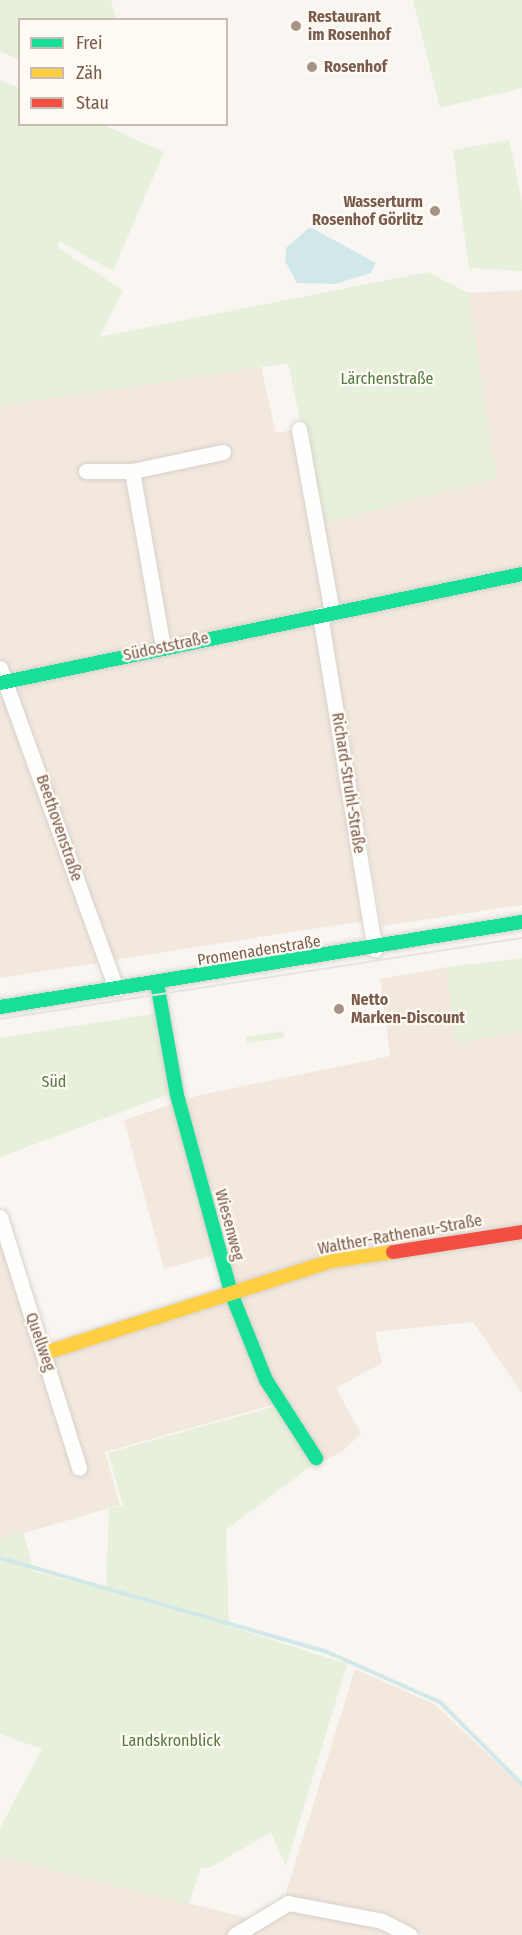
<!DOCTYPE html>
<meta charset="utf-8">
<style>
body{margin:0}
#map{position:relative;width:522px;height:1935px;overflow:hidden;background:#f9f5f0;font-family:"Fira Sans Condensed",sans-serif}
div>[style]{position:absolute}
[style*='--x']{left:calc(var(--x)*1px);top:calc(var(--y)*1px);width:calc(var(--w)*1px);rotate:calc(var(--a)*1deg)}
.residential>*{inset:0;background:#f2e8de}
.green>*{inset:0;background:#e7f0db}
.water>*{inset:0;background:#d0e8ea}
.stream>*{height:4px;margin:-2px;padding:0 2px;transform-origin:2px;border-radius:2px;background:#d0e8ea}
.roads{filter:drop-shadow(0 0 2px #d7d1cb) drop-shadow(0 0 2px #d7d1cb)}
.street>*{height:15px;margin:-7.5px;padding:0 7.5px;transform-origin:7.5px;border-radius:7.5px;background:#fefefd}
.fast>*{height:14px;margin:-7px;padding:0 7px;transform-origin:7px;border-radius:7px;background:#16e098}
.slow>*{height:14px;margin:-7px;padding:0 7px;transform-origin:7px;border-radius:7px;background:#ffcf43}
.jam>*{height:14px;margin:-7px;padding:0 7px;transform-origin:7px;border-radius:7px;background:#f24e42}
.tram>*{height:1.5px;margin:-0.75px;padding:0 0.75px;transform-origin:0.75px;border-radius:0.75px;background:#e6e3e7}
.dots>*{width:16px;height:16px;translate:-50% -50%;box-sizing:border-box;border:3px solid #fffaf3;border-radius:50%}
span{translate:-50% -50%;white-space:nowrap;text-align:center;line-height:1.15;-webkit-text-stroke:4.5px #fffaf3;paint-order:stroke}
.poi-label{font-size:16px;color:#7a5c4d;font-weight:700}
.left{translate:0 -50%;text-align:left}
.right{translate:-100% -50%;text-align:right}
.park-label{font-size:16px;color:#537a41}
.street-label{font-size:16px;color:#7a5c4d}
.legend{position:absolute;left:18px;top:18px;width:210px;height:108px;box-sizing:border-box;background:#fffaf3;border:2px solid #cabbb1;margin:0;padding:8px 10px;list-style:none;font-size:18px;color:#7a5c4d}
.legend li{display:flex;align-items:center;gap:12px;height:30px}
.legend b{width:30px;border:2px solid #cabbb1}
</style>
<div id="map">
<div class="residential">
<i style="clip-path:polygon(522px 290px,522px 905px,382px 926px,329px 630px,336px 618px,322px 523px,496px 479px,468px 293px)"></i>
<i style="clip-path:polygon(261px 367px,276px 433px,295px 430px,327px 607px,363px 921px,0 978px,0 406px)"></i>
<i style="clip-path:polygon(447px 967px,456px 1043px,522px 1031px,522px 1393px,473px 1322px,375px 1332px,382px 1363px,336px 1388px,361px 1434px,341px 1452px,324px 1461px,276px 1404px,105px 1452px,120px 1505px,0 1540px,0 1232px,42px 1361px,240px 1299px,226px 1252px,164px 1269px,124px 1120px,200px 1095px,390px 1056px,380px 979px)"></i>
<i style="clip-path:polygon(355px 1669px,434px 1704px,522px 1786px,522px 1935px,424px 1935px,386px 1915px,285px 1896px)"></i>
<i style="clip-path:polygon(0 1856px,260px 1921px,294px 1906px,368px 1922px,396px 1935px,0 1935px)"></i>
</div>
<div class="green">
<i style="clip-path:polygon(0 0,111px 0,116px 19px,20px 20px,19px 60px,0 51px)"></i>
<i style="clip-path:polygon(413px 0,522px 0,522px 88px,440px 108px)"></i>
<i style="clip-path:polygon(0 80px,19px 88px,20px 124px,103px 125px,164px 152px,113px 271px,59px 241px,58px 248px,123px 290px,99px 337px,428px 272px,468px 293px,496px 479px,322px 523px,288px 363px,0 406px)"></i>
<i style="clip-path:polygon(509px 140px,522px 202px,522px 271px,469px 268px,453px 150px)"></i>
<i style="clip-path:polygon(522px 958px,522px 1031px,456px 1043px,447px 967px)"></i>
<i style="clip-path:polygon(157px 1013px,172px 1093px,0 1157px,0 1038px)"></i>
<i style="clip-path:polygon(283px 1031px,284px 1038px,247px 1043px,246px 1037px)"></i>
<i style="clip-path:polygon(276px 1406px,314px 1464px,226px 1530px,229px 1626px,347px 1664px,286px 1866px,271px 1832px,210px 1868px,201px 1867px,189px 1904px,0 1856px,0 1828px,42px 1749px,0 1734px,0 1540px,23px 1531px,34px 1572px,106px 1589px,109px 1508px,123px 1506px,108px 1453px)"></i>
</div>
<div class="water">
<i style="clip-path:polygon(310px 227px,376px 263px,371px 273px,335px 284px,297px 283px,285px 261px,286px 248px)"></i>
</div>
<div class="stream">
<i style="--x:0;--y:1558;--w:340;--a:16"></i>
<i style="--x:327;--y:1652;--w:124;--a:23.9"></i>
<i style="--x:440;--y:1702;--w:116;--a:45"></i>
</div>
<div class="roads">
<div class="street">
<i style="--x:299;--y:429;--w:187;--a:79.8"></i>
<i style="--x:86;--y:471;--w:46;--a:0"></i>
<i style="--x:320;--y:615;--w:339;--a:80.7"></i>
<i style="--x:163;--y:647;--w:179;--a:-100"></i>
<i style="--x:132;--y:471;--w:93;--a:-11.8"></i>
<i style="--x:0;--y:668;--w:341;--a:70.1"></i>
<i style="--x:0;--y:1217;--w:263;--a:72.5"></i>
<i style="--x:235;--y:1935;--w:62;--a:-31.1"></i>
<i style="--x:288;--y:1903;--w:96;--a:10.8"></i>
<i style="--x:382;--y:1921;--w:31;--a:27"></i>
</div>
<div class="fast">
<i style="--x:0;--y:683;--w:533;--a:-11.79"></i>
<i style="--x:157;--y:983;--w:114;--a:79.9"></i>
<i style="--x:177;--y:1095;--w:205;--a:74.7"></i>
<i style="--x:231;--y:1293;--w:94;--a:68.1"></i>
<i style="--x:266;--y:1380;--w:93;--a:57.3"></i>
<i style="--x:0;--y:1007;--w:529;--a:-9.25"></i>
</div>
<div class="slow">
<i style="--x:45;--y:1353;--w:301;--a:-17.8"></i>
<i style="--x:332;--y:1261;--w:62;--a:-8.4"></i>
</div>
<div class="jam">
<i style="--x:393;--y:1252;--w:131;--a:-8.8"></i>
</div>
</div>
<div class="tram">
<i style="--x:0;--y:1019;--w:528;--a:-8.82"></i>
</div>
<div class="dots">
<i style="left:296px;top:26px;background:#a69286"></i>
<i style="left:312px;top:67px;background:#a69286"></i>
<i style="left:435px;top:211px;background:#a69286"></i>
<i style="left:339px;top:1009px;background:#a69286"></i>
</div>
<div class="poi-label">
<span class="left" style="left:308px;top:26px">Restaurant<br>im Rosenhof</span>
<span class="left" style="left:324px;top:67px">Rosenhof</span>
<span class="right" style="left:423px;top:211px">Wasserturm<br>Rosenhof Görlitz</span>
<span class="left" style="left:351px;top:1009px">Netto<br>Marken-Discount</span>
</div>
<div class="park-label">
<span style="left:387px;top:379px">Lärchenstraße</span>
<span style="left:54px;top:1082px">Süd</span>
<span style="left:171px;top:1741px">Landskronblick</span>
</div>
<div class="street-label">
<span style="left:166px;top:647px;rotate:-12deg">Südoststraße</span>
<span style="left:348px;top:783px;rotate:81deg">Richard-Struhl-Straße</span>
<span style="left:59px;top:828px;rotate:71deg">Beethovenstraße</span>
<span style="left:259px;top:951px;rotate:-9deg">Promenadenstraße</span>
<span style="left:229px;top:1225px;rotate:75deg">Wiesenweg</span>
<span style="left:400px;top:1235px;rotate:-10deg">Walther-Rathenau-Straße</span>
<span style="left:40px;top:1342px;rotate:71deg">Quellweg</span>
</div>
<ul class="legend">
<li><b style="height:8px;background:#16e098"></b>Frei</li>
<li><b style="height:8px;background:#ffcf43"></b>Zäh</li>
<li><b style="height:8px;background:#f24e42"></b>Stau</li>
</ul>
</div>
